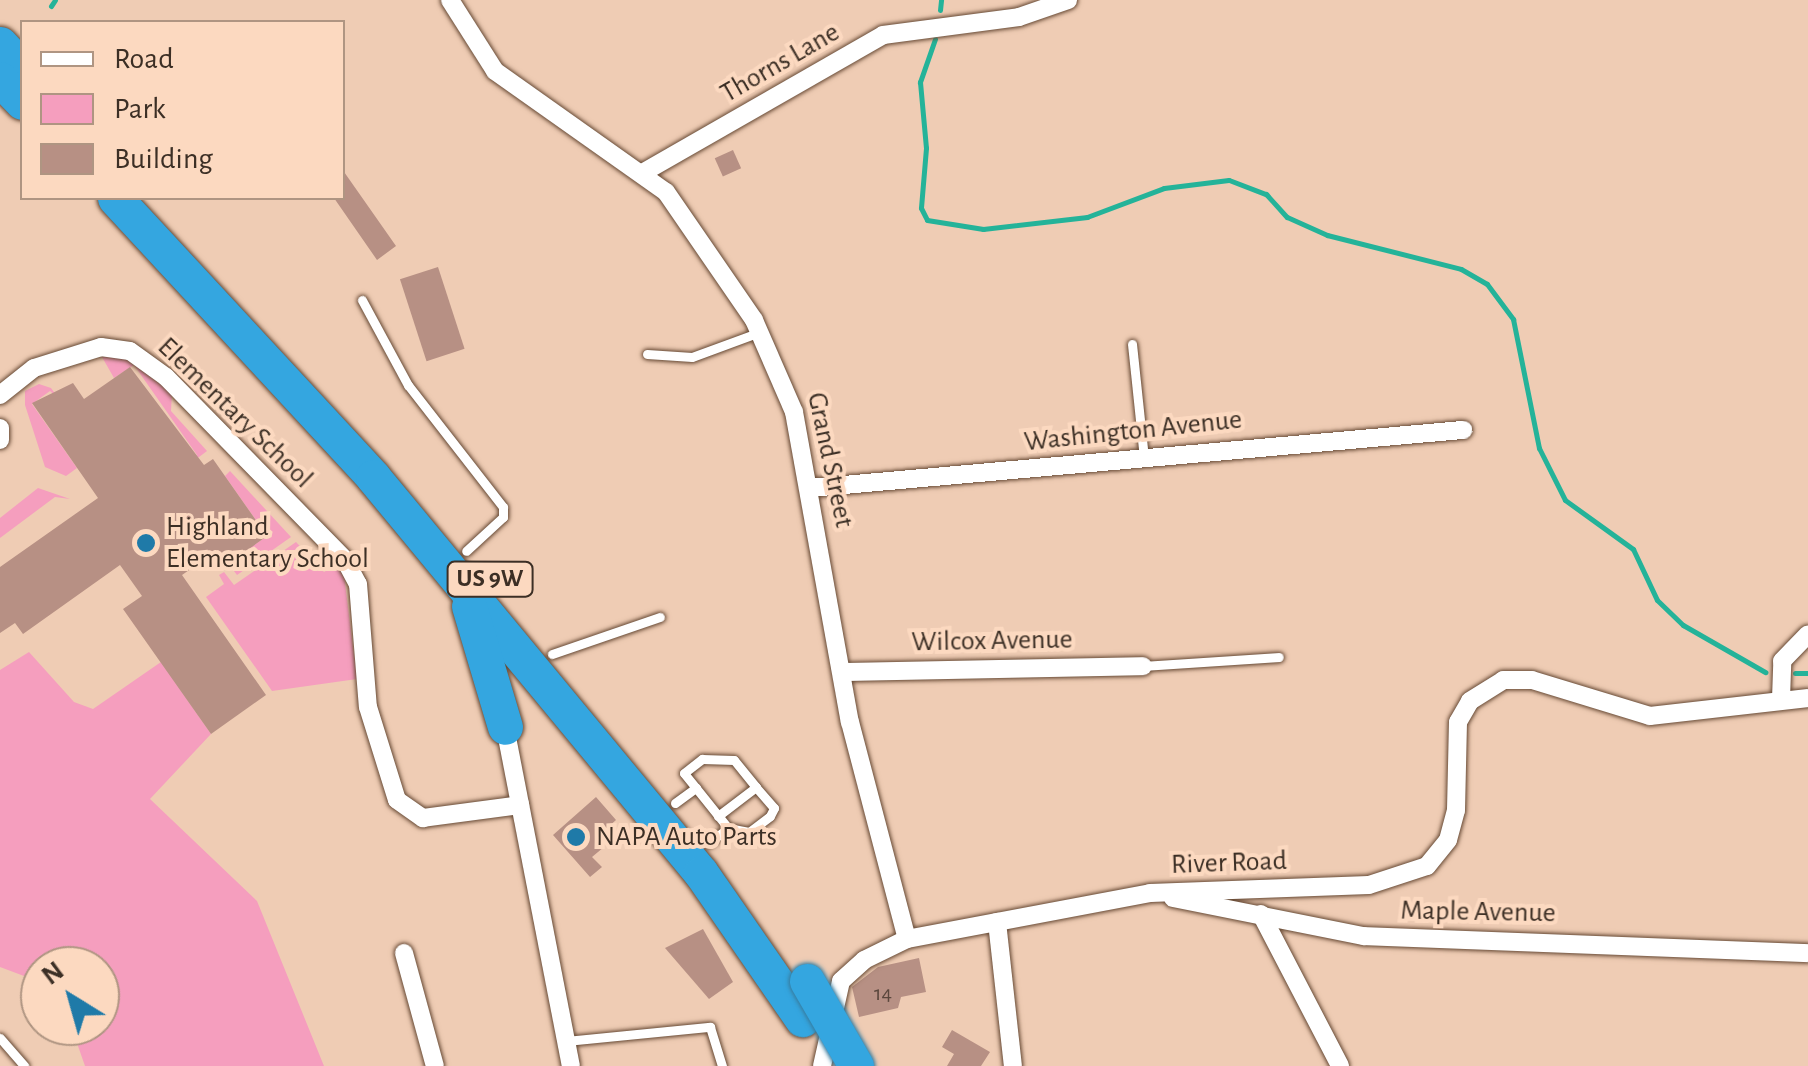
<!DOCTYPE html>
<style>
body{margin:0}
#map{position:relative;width:1808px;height:1066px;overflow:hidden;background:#efccb4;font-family:"Alegreya Sans",sans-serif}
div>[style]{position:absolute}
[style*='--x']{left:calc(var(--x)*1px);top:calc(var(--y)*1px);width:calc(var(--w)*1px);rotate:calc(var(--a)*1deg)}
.green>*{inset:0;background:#f59ebe}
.stream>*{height:5px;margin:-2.5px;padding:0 2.5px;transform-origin:2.5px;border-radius:2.5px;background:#24b399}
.building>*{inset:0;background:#b79084;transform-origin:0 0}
.roads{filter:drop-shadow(0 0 2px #664934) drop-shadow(0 0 2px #664934)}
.lane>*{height:9px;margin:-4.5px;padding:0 4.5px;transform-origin:4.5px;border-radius:4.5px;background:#fff}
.street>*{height:18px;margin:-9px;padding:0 9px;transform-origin:9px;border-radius:9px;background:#fff}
.highway>*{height:35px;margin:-17.5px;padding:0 17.5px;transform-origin:17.5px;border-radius:17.5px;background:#34a6e0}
.bridges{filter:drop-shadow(0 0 2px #377c9f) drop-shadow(0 0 2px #377c9f)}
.highway-bridge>*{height:35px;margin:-17.5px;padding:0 17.5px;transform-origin:17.5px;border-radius:17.5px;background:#34a6e0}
.dots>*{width:28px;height:28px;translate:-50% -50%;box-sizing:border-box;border:5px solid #fcd9c0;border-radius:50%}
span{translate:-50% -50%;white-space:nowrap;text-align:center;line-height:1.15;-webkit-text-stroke:8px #fcd9c0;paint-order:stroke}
.number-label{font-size:22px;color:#5b473d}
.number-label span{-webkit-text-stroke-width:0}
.shield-label span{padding:2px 8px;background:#fcd9c0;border:2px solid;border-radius:8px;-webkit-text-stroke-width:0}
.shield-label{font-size:25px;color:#3c2f25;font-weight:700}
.street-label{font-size:28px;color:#3c2f25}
.poi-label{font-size:28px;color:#3c2f25}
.left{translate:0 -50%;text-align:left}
.legend{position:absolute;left:20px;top:20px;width:325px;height:180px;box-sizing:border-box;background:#fcd9c0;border:2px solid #af9582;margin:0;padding:12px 18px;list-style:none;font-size:30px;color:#3c2f25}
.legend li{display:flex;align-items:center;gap:20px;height:50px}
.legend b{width:50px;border:2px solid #af9582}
.north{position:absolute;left:20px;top:946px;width:100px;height:100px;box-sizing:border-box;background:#fcd9c0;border:2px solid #af9582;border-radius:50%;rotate:323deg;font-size:28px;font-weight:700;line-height:40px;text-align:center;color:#3c2f25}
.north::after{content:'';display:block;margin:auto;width:35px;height:45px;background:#1f7aa8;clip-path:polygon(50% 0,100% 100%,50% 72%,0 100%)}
</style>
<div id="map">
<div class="green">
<i style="clip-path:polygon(102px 357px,123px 357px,172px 393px,171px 411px,207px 451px,187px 466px,197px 455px,134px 365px,114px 378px)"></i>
<i style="clip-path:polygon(39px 384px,51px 388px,59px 399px,50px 391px,32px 404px,77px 468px,66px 476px,45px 467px,25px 405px,25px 391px)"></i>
<i style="clip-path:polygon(230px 471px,291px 537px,237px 575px,228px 563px,267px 536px,225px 476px)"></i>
<i style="clip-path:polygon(38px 488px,70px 499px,55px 497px,0 538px,0 518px)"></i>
<i style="clip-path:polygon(296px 542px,324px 572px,334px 566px,344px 575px,357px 679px,272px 691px,206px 597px,224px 584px,219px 575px,224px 572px,234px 585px)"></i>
<i style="clip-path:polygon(29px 652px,74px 702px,93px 709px,161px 662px,211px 734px,150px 799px,257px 901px,324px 1066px,85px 1066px,71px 1026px,100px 1026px,100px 966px,40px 966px,40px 982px,0 967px,0 670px)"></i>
</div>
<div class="stream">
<i style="--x:51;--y:6;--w:7;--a:-56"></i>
<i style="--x:940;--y:10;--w:10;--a:-84"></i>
<i style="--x:935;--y:39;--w:46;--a:109.2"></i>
<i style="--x:920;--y:82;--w:66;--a:84.8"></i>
<i style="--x:926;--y:148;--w:60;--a:94.8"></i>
<i style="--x:921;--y:208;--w:13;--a:63"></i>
<i style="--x:927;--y:220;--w:57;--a:9.1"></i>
<i style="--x:983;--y:229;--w:105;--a:-6.6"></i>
<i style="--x:1087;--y:217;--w:82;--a:-20.6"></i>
<i style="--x:1164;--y:188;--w:65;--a:-7"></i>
<i style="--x:1229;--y:180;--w:40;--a:21"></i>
<i style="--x:1266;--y:194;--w:31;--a:48"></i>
<i style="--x:1287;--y:217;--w:44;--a:24.2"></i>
<i style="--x:1327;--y:235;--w:138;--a:14.2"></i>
<i style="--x:1461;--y:269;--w:30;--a:30"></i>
<i style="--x:1487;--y:284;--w:44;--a:53.4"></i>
<i style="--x:1513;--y:319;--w:132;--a:78.6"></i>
<i style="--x:1539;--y:448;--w:58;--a:63.4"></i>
<i style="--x:1565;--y:500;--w:84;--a:35.8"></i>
<i style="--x:1633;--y:549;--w:56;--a:64.8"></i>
<i style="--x:1657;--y:600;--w:36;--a:44"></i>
<i style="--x:1683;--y:625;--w:95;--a:29.8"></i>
<i style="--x:1795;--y:673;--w:13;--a:0"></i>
</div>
<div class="building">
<i style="left:733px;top:150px;width:20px;height:20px;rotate:66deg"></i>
<i style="clip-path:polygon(342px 169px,396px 246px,377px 260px,334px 198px,342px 198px)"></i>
<i style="left:438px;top:267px;width:86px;height:40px;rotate:72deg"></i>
<i style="clip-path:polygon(130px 367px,204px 465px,213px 459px,267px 536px,228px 564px,218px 550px,182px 575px,266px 695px,211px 734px,123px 609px,142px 596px,120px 565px,23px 634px,15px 623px,0 633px,0 567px,98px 498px,32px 403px,73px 383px,84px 399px)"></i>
<i style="clip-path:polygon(596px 797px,616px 820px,596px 838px,604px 847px,592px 857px,602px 867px,590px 877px,553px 835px)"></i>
<i style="clip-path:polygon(703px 929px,733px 982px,709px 999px,665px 948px)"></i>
<i style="clip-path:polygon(919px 958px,926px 992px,901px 997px,898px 1008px,859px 1017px,852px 987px,878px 967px)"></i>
<i style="clip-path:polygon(952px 1030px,990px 1052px,981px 1066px,947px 1066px,954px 1054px,942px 1047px)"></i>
</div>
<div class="roads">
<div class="lane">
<i style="--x:362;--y:300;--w:97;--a:61.6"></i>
<i style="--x:408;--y:385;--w:155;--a:52.1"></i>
<i style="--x:503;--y:507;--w:10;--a:90"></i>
<i style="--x:503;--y:517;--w:50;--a:137.4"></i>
<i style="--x:1132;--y:344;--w:115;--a:84"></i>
<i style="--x:647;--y:354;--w:45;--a:3.8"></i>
<i style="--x:692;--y:357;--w:72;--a:-20.2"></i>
<i style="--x:552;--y:654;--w:114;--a:-18.9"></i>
<i style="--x:1143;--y:666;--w:136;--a:-3.8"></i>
<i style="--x:696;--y:788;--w:19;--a:-129"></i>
<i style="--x:684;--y:773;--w:23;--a:-38"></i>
<i style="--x:702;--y:759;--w:32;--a:2"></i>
<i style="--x:734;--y:760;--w:35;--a:51"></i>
<i style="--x:756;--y:787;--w:48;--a:142.7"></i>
<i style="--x:675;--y:803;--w:26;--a:-36"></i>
<i style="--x:696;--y:788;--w:51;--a:51.3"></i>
<i style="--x:728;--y:828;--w:24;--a:142"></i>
<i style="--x:728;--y:828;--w:21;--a:11"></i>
<i style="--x:749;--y:832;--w:26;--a:-37"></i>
<i style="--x:770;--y:816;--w:9;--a:-63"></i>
<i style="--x:774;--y:808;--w:28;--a:-131"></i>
<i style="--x:0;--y:1038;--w:37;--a:49"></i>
<i style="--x:566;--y:1041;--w:145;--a:-5.6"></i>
<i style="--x:710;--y:1027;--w:41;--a:72.9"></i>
</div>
<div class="street">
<i style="--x:450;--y:0;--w:84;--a:57.6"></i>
<i style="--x:495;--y:71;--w:209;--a:35.3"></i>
<i style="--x:666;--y:192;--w:155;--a:55.5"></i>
<i style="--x:754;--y:320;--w:100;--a:66.5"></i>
<i style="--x:794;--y:412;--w:315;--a:79.8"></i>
<i style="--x:850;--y:722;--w:224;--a:75.3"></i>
<i style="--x:644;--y:172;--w:275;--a:-29.8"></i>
<i style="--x:883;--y:35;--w:137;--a:-7.5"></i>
<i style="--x:1019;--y:17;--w:52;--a:-19.1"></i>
<i style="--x:0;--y:395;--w:43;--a:-38.5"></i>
<i style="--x:34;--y:368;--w:70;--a:-17.4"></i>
<i style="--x:101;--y:347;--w:29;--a:8"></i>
<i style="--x:130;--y:351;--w:44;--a:35.8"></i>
<i style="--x:166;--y:377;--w:256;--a:45.6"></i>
<i style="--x:345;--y:560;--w:27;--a:62"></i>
<i style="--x:358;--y:584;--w:123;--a:85.4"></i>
<i style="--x:368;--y:707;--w:97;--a:72.7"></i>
<i style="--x:397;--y:800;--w:32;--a:35"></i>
<i style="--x:423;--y:818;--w:98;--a:-7.6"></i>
<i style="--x:0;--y:428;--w:12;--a:90"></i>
<i style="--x:810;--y:488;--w:656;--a:-5.08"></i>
<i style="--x:842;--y:672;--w:301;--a:-1.1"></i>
<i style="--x:1781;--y:699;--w:38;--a:-88"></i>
<i style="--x:1782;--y:661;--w:37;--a:-46"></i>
<i style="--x:505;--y:727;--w:345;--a:79"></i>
<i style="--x:1173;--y:898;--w:195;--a:11.3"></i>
<i style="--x:1364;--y:936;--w:444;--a:2.2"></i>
<i style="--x:1261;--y:914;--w:171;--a:62.5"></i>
<i style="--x:997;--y:922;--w:145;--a:83.7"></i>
<i style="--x:404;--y:953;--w:117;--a:74.7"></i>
<i style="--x:822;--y:1066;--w:87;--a:-77.4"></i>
<i style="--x:841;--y:981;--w:31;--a:-42"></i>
<i style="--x:864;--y:960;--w:48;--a:-26"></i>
<i style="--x:907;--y:939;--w:247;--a:-10.7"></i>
<i style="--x:1150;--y:893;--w:219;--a:-2.1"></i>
<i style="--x:1369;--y:885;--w:61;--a:-18.1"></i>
<i style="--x:1427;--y:866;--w:33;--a:-51"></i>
<i style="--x:1448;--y:840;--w:31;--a:-75"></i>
<i style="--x:1456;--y:810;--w:88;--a:-88.7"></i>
<i style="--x:1458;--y:722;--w:24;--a:-60"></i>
<i style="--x:1470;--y:701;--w:39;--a:-32"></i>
<i style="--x:1503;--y:680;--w:29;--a:0"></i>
<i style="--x:1532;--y:680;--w:123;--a:17"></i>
<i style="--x:1650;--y:716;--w:159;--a:-6.5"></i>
</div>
<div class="highway">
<i style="--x:0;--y:44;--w:33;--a:47"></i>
<i style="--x:0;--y:79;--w:32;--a:46"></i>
<i style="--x:115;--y:198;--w:380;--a:47.2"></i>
<i style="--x:373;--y:477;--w:514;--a:50.37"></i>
<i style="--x:701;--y:873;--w:178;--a:55.3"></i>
<i style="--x:469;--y:606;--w:126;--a:73.4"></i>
</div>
</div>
<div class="bridges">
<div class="highway-bridge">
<i style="--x:807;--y:981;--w:98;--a:60"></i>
</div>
</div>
<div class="dots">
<i style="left:146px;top:543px;background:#1f7aa8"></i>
<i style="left:576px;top:837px;background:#1f7aa8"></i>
</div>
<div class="number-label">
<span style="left:883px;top:994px">14</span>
</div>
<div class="shield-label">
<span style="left:490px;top:579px">US 9W</span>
</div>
<div class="street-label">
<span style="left:780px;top:63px;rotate:-30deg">Thorns Lane</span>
<span style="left:235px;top:413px;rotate:44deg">Elementary School</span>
<span style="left:1133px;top:431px;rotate:-6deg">Washington Avenue</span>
<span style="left:830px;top:460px;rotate:78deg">Grand Street</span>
<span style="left:992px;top:641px;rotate:-1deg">Wilcox Avenue</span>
<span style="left:1229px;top:863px;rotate:-2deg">River Road</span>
<span style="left:1478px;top:912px;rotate:1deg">Maple Avenue</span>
</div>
<div class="poi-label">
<span class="left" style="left:166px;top:543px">Highland<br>Elementary School</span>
<span class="left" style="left:596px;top:837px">NAPA Auto Parts</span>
</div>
<ul class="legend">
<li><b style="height:12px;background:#fff"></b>Road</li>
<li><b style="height:28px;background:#f59ebe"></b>Park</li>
<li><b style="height:28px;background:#b79084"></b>Building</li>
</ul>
<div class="north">N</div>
</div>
